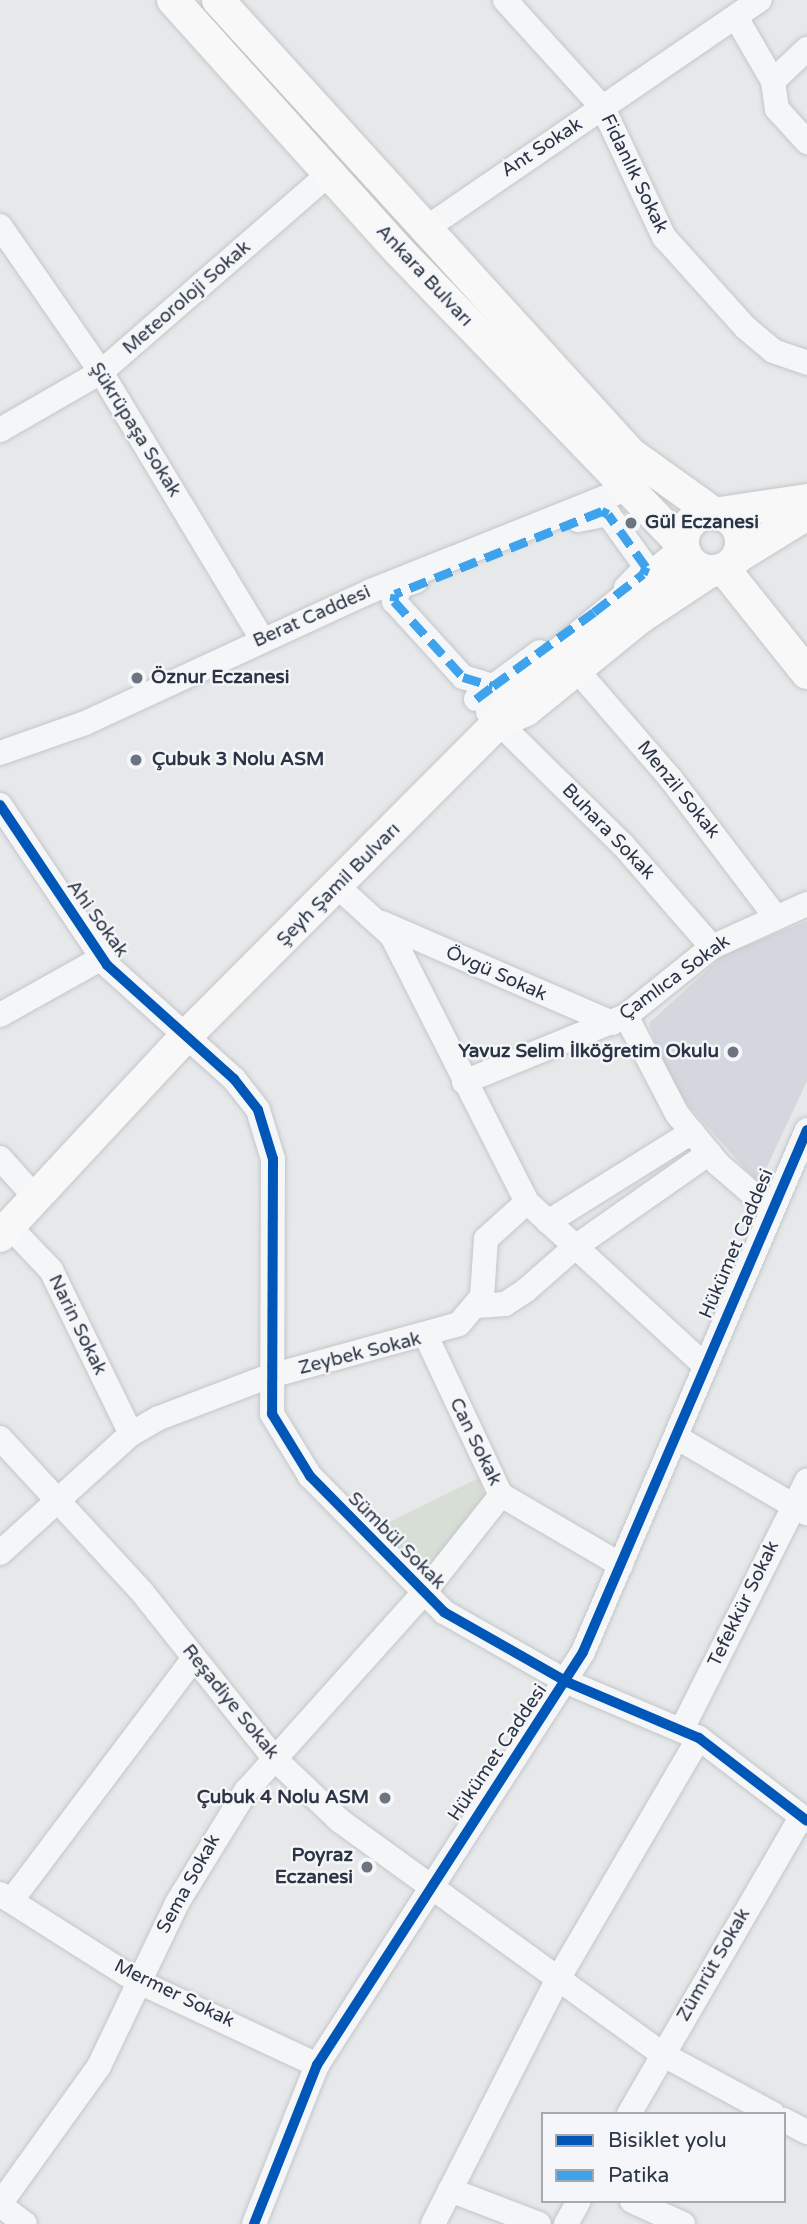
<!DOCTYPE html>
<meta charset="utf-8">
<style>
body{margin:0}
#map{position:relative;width:807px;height:2224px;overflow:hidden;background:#e6e8ea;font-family:"Varela Round",sans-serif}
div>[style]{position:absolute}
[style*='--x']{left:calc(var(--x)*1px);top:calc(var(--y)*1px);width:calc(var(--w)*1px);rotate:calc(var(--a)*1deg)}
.built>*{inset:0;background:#d4d7dd}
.green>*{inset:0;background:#d6ded6}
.roads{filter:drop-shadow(0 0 2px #c4c6c8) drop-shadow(0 0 2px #c4c6c8)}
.minor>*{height:24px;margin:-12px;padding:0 12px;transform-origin:12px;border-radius:12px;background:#f5f6f7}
.major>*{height:32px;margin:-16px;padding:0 16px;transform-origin:16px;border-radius:16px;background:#f8f8f8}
.major>.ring{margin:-16px;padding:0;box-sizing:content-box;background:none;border:32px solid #f8f8f8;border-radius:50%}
.quiet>*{height:9px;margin-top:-4.5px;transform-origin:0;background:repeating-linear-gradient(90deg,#3ea3ec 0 18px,transparent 0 27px)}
.cycleway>*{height:10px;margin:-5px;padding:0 5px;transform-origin:5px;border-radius:5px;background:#0057b8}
.dots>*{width:19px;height:19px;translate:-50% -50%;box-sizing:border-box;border:4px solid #f4f6f9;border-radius:50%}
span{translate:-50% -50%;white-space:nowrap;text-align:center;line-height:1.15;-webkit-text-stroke:5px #f4f6f9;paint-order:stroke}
.street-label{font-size:19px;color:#2b3545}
.poi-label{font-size:19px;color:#2b3545;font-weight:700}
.left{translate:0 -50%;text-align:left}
.right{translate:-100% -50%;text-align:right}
.legend{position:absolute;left:541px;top:2112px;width:245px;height:91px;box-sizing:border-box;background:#f4f6f9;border:2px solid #a4a9b1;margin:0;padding:9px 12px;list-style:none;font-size:21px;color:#2b3545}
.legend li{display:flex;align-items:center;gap:14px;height:35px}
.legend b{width:35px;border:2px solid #a4a9b1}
</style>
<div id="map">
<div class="built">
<i style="clip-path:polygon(807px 921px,807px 1081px,759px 1184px,669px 1084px,649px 1023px,725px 954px)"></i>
</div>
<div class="green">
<i style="clip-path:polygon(479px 1478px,487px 1507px,415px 1579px,375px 1529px)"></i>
</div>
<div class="roads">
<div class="minor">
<i style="--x:505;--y:0;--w:146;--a:47.8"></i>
<i style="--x:603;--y:108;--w:143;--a:64.7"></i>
<i style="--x:664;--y:237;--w:122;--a:48"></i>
<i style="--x:746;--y:328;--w:35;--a:40"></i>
<i style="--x:773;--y:351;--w:36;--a:19"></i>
<i style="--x:737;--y:19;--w:72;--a:59.9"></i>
<i style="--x:773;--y:81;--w:28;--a:82"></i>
<i style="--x:777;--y:109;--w:45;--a:47.7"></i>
<i style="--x:773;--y:81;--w:47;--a:-43.3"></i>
<i style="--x:0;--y:226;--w:178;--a:55.3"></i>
<i style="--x:101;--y:372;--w:312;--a:58.9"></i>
<i style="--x:428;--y:227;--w:402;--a:-34.4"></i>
<i style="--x:0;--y:430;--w:116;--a:-29.9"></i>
<i style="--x:101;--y:372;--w:302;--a:-41"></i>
<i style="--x:578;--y:520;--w:31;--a:-11"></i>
<i style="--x:608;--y:514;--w:65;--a:54.4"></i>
<i style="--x:646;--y:567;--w:29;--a:134"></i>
<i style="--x:416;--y:581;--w:16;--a:162"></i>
<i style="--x:401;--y:586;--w:17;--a:115"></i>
<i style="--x:394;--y:601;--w:103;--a:47.8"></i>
<i style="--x:463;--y:677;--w:31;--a:17"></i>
<i style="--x:576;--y:669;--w:145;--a:49.2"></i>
<i style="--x:671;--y:779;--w:172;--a:52.8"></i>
<i style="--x:476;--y:699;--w:79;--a:-36.3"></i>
<i style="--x:488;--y:712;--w:190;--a:44.6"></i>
<i style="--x:623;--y:845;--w:135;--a:48.9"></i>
<i style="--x:0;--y:753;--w:90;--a:-19.4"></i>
<i style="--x:85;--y:723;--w:315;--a:-24.8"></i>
<i style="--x:371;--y:591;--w:275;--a:-21.8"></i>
<i style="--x:0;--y:805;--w:192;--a:56.2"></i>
<i style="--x:107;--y:965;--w:171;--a:41.9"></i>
<i style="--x:234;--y:1079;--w:39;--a:52"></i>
<i style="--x:258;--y:1110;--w:51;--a:73"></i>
<i style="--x:273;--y:1159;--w:255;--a:90.2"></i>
<i style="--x:272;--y:1414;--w:73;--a:58.5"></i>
<i style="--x:310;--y:1476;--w:191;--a:45.4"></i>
<i style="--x:444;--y:1612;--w:142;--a:29.6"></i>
<i style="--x:567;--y:1682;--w:143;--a:23"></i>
<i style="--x:699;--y:1738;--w:136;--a:37.5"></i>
<i style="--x:338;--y:887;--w:73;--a:42.2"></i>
<i style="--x:392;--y:936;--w:298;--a:63.1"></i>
<i style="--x:527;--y:1202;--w:241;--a:42.6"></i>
<i style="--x:382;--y:923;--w:251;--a:23.5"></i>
<i style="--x:0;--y:1015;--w:117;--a:-29.2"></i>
<i style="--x:626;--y:1016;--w:110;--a:62.5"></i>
<i style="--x:677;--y:1114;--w:65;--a:50.6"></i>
<i style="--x:718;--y:1164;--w:67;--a:40.8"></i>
<i style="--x:464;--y:1082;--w:175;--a:-22.2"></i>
<i style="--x:626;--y:1016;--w:110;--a:-38.7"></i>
<i style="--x:712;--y:947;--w:104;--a:-24.4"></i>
<i style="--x:0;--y:1158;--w:52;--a:48.1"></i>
<i style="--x:548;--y:1222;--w:170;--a:-32"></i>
<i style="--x:9;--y:1226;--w:61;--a:46.3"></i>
<i style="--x:51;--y:1270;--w:182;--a:64"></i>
<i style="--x:477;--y:1306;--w:28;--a:-4"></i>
<i style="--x:505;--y:1304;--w:24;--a:-33"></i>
<i style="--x:525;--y:1291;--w:67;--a:-41.3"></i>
<i style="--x:575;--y:1247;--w:164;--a:-35"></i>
<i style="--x:427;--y:1338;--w:174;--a:64.8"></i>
<i style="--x:501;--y:1495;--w:139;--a:30.3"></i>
<i style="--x:676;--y:1437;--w:151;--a:30.3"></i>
<i style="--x:0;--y:1438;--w:209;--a:47.3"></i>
<i style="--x:142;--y:1592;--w:212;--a:51.5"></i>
<i style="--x:274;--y:1758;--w:90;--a:43.6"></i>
<i style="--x:339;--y:1820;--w:399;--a:35.9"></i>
<i style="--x:662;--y:2054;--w:126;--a:28.4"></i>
<i style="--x:0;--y:1553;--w:177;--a:-42.3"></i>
<i style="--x:131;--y:1434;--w:32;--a:-30"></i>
<i style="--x:159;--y:1418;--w:116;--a:-20.8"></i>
<i style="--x:267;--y:1377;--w:199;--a:-15.4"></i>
<i style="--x:459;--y:1324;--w:35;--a:-50"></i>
<i style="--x:482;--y:1297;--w:58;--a:-86.1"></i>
<i style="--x:486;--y:1239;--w:55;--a:-42.1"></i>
<i style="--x:682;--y:1729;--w:278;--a:-63.3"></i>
<i style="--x:0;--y:1894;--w:162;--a:32.4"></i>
<i style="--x:137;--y:1981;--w:199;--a:25"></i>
<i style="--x:11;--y:1901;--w:304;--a:-53"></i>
<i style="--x:629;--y:2114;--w:343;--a:-59.9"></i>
<i style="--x:784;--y:2120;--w:26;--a:28"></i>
<i style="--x:450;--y:2190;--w:95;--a:20.9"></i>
<i style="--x:632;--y:2201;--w:56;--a:24.3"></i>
<i style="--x:0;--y:2204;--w:170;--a:-54.3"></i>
<i style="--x:99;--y:2066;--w:181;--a:-64.4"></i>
<i style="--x:177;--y:1903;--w:132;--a:-58.4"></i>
<i style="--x:246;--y:1791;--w:263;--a:-48.1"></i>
<i style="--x:422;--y:1595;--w:127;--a:-51.7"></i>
<i style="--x:0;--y:2205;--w:31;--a:37"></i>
<i style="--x:254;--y:2224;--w:171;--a:-68.4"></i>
<i style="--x:317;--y:2065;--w:491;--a:-57.2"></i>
<i style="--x:583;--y:1652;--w:568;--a:-66.77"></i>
<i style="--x:433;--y:2224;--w:275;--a:-63"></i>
<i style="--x:558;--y:1979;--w:279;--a:-59.7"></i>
<i style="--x:566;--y:2224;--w:26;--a:-61"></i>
</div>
<div class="major">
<i style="--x:173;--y:0;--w:338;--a:48"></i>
<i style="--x:399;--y:251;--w:407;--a:46"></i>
<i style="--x:218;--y:0;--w:614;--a:47.71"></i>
<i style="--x:631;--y:454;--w:100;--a:35.6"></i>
<i class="ring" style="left:683px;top:513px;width:26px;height:26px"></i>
<i style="--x:720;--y:513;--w:88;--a:-8.5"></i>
<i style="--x:739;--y:556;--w:80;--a:-31.7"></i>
<i style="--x:724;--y:569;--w:133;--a:51.4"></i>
<i style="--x:499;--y:722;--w:39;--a:-61"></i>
<i style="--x:518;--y:688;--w:215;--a:-39.5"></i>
<i style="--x:0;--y:1236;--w:272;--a:-47.1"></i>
<i style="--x:185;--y:1037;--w:445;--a:-45.1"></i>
<i style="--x:499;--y:722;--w:30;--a:-24"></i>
<i style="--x:526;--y:710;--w:148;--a:-39"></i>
<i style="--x:641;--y:617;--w:82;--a:-33.5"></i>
</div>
</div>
<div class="quiet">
<i style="--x:476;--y:699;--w:21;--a:-37"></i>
<i style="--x:493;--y:686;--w:125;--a:-36.2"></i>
<i style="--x:594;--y:612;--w:62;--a:-37.8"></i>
<i style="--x:643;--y:574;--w:8;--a:-67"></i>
<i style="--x:646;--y:567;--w:65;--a:-125.6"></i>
<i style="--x:608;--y:514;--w:7;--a:-153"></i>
<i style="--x:602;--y:511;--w:223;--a:158.2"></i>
<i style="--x:395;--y:594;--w:7;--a:98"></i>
<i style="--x:394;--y:601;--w:103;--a:47.8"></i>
<i style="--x:463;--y:677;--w:31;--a:17"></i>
</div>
<div class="cycleway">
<i style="--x:0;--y:805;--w:192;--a:56.2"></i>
<i style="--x:107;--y:965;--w:171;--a:41.9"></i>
<i style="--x:234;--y:1079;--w:39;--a:52"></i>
<i style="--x:258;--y:1110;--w:51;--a:73"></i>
<i style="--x:273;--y:1159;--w:255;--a:90.2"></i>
<i style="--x:272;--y:1414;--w:73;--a:58.5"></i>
<i style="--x:310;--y:1476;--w:191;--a:45.4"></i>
<i style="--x:444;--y:1612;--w:142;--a:29.6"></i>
<i style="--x:567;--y:1682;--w:143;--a:23"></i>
<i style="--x:699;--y:1738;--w:136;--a:37.5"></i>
<i style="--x:254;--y:2224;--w:171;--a:-68.4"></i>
<i style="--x:317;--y:2065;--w:491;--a:-57.2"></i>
<i style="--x:583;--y:1652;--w:568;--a:-66.77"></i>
</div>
<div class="dots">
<i style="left:631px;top:523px;background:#6c747f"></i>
<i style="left:137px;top:678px;background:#6c747f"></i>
<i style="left:136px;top:760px;background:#6c747f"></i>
<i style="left:733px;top:1052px;background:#6c747f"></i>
<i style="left:385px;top:1798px;background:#6c747f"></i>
<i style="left:367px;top:1867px;background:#6c747f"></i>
</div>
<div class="street-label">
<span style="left:542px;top:148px;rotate:-33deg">Ant Sokak</span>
<span style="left:634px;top:174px;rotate:64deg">Fidanlık Sokak</span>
<span style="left:424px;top:276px;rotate:47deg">Ankara Bulvarı</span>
<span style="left:187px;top:298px;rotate:-41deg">Meteoroloji Sokak</span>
<span style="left:135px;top:430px;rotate:58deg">Şükrüpaşa Sokak</span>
<span style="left:312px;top:617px;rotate:-24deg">Berat Caddesi</span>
<span style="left:678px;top:790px;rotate:51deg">Menzil Sokak</span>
<span style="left:608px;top:832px;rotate:46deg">Buhara Sokak</span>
<span style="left:339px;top:885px;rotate:-45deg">Şeyh Şamil Bulvarı</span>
<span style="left:97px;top:919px;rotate:54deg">Ahi Sokak</span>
<span style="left:496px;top:974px;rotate:24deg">Övgü Sokak</span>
<span style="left:675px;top:978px;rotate:-36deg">Çamlıca Sokak</span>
<span style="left:737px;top:1244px;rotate:-67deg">Hükümet Caddesi</span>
<span style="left:77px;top:1325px;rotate:64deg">Narin Sokak</span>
<span style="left:360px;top:1354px;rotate:-14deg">Zeybek Sokak</span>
<span style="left:475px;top:1442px;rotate:64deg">Can Sokak</span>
<span style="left:396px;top:1541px;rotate:45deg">Sümbül Sokak</span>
<span style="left:744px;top:1604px;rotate:-64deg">Tefekkür Sokak</span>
<span style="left:230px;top:1702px;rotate:51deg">Reşadiye Sokak</span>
<span style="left:498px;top:1753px;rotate:-56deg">Hükümet Caddesi</span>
<span style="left:189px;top:1884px;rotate:-61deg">Sema Sokak</span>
<span style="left:714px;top:1965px;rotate:-60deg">Zümrüt Sokak</span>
<span style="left:174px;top:1994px;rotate:26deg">Mermer Sokak</span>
</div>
<div class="poi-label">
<span class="left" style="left:645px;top:523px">Gül Eczanesi</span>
<span class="left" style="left:151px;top:678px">Öznur Eczanesi</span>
<span class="left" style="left:152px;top:760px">Çubuk 3 Nolu ASM</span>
<span class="right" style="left:719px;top:1052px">Yavuz Selim İlköğretim Okulu</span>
<span class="right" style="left:369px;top:1798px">Çubuk 4 Nolu ASM</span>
<span class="right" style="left:353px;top:1867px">Poyraz<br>Eczanesi</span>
</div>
<ul class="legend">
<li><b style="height:9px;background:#0057b8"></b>Bisiklet yolu</li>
<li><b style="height:9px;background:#3ea3ec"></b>Patika</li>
</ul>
</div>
